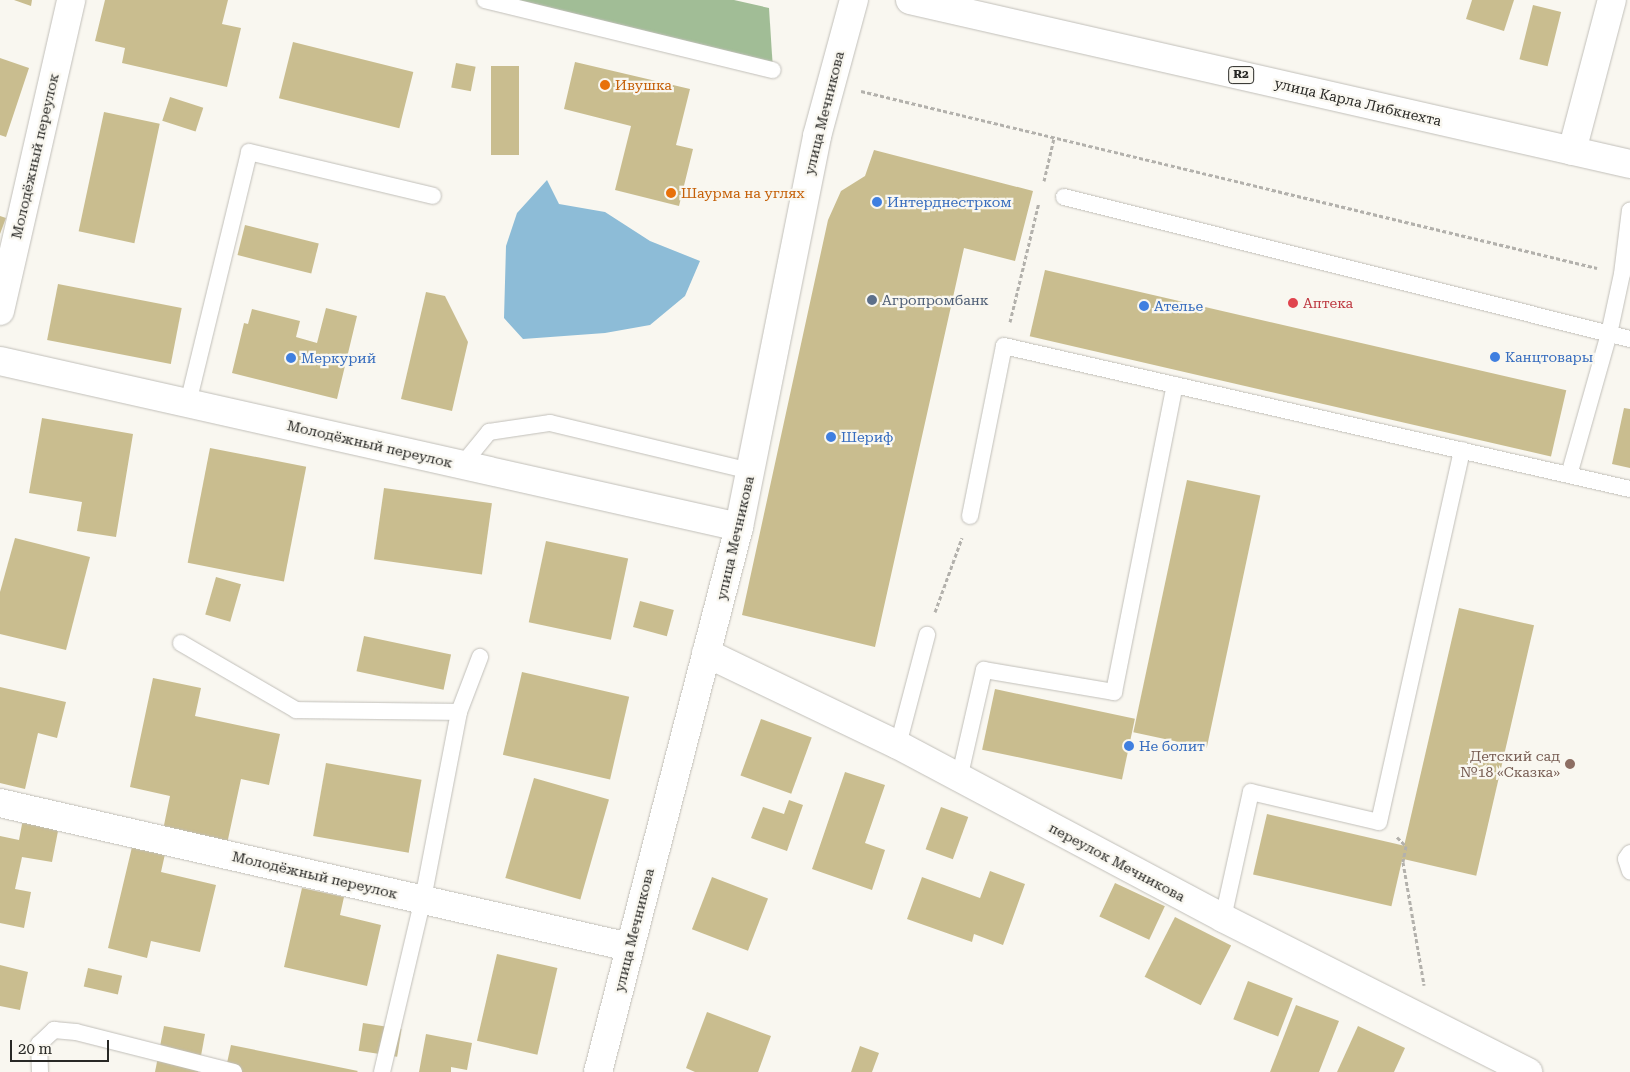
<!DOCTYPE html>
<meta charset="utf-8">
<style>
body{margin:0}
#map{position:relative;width:1630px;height:1072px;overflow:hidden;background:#f9f7f0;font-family:"Roboto Serif",serif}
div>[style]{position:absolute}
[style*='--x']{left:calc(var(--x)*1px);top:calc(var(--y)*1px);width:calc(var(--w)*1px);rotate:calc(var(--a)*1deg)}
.forest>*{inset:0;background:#a1bd96}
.water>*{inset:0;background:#8dbcd7}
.building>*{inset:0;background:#c9bd8f;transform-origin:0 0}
.path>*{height:3px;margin-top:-1.5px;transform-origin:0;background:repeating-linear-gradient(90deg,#b3b1ac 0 4px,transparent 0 6.5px)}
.roads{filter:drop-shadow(0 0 1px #c1bfb9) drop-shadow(0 0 1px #c1bfb9)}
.service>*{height:16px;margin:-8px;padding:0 8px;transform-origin:8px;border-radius:8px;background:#fff}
.minor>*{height:28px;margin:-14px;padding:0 14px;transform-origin:14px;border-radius:14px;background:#fff}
.primary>*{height:28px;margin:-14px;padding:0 14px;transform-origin:14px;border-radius:14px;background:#fff}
.dots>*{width:14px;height:14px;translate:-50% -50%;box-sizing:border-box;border:2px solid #f9f7f0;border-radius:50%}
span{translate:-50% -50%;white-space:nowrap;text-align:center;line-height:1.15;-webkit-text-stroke:4.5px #f9f7f0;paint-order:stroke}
.shield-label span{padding:1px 4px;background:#f9f7f0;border:1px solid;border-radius:4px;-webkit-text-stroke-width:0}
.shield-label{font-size:12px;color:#282825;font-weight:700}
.food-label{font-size:14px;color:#c56008}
.left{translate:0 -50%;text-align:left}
.street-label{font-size:14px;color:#282825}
.shop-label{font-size:14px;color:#366cbe}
.service-label{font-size:14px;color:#4e5e75}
.health-label{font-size:14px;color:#be3a42}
.education-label{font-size:14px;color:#785e54}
.right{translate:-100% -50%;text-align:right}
.scale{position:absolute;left:10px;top:1040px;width:99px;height:22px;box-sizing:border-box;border:2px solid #282825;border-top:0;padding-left:6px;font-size:15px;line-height:18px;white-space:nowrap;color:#282825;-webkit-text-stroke:4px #f9f7f0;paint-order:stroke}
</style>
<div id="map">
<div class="forest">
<i style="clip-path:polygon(485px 0,734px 0,769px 8px,773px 70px)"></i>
</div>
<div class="water">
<i style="clip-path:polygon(547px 180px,559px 204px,605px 212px,650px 241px,700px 261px,685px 296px,650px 325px,605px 333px,523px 339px,504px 318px,506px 246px,517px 213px)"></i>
</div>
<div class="building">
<i style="clip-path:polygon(14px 0,32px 0,31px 6px)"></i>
<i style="clip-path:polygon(105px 0,228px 0,222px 24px,241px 28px,227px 87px,122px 63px,125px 48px,95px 41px)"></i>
<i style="clip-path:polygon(1472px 0,1514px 0,1504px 31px,1466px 19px)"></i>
<i style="left:1533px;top:5px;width:29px;height:56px;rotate:14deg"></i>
<i style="left:293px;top:42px;width:124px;height:58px;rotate:14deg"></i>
<i style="clip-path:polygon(0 58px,29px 68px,6px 137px,0 135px)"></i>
<i style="clip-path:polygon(575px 62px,690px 89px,676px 145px,693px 149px,679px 206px,615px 190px,631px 126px,564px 109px)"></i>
<i style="left:456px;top:63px;width:20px;height:25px;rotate:11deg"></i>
<i style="left:491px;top:66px;width:28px;height:89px"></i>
<i style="left:170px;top:97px;width:35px;height:25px;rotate:18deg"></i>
<i style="left:104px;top:112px;width:57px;height:122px;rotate:12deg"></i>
<i style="clip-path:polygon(874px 150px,1033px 191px,1015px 261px,964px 248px,875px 647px,742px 615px,828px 220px,841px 191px,865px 176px)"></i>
<i style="clip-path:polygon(0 216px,6px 218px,0 234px)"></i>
<i style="left:245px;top:225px;width:76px;height:31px;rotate:14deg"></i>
<i style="left:1045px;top:270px;width:535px;height:68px;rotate:13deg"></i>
<i style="left:58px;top:284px;width:126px;height:57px;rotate:11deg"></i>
<i style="clip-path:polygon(426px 292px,445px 296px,468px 342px,452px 411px,401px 399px)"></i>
<i style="clip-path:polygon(326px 308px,357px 316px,337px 399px,232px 373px,244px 323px,248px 324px,252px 309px,300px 321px,296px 337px,317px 343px)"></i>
<i style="clip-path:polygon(1624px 408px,1630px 409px,1630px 468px,1612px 464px)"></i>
<i style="clip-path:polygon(42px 418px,133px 434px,116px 537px,77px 531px,82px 502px,29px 493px)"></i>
<i style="left:210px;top:448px;width:98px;height:117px;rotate:11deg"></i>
<i style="left:1187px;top:480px;width:75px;height:258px;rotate:12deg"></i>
<i style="left:384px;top:488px;width:109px;height:72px;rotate:8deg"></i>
<i style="clip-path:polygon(15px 538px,90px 557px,66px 650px,0 634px,0 592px)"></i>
<i style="left:546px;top:541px;width:84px;height:83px;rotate:12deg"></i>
<i style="left:216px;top:577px;width:26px;height:39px;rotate:16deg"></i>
<i style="left:640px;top:601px;width:35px;height:27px;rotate:15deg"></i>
<i style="left:1459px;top:608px;width:77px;height:257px;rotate:13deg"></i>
<i style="left:364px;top:636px;width:89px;height:36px;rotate:12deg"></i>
<i style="left:522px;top:672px;width:110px;height:85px;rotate:13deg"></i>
<i style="clip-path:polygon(153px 678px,201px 688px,195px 716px,280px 734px,269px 785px,241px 779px,227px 844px,163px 830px,170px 796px,130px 787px)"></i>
<i style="clip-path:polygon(0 687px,66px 702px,57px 738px,38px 733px,25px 789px,0 783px)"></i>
<i style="left:995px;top:689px;width:143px;height:62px;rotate:12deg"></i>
<i style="left:761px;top:719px;width:54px;height:60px;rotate:20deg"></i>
<i style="left:326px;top:763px;width:97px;height:74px;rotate:10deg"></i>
<i style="clip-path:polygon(845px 772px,885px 785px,865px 843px,885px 850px,872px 890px,812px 869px)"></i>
<i style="left:534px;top:778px;width:78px;height:104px;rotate:16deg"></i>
<i style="clip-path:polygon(789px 800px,803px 805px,787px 851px,751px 838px,763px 807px,784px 814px)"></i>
<i style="left:941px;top:807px;width:29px;height:45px;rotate:20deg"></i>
<i style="left:1267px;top:814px;width:142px;height:62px;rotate:13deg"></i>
<i style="clip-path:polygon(23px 819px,59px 826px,52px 862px,22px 857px,15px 889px,31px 892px,24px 928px,0 923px,0 836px,19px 840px)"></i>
<i style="clip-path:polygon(132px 847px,165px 854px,161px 872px,216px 885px,200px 952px,151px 941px,147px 958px,108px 948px)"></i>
<i style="clip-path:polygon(990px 871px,1025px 884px,1003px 945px,974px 934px,972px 942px,907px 919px,922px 877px,980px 898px)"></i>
<i style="left:712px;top:877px;width:60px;height:56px;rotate:21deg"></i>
<i style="left:1115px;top:883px;width:55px;height:37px;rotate:25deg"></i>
<i style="clip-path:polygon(302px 888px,344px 897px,340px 915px,381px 925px,367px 986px,284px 967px)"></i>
<i style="left:1175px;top:917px;width:63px;height:67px;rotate:27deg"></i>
<i style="left:497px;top:954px;width:62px;height:89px;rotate:13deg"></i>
<i style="clip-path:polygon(0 965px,28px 972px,20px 1010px,0 1006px)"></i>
<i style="left:88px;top:968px;width:35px;height:19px;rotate:13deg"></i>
<i style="left:1248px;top:981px;width:48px;height:41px;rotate:21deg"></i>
<i style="clip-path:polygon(1296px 1005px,1339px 1021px,1319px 1072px,1270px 1072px)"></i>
<i style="clip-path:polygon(707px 1012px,771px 1036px,758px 1072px,695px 1072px,686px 1068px)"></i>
<i style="left:363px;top:1023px;width:39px;height:28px;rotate:9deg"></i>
<i style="clip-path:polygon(164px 1026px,205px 1034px,198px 1072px,155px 1072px)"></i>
<i style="clip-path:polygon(1358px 1026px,1405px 1048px,1394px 1072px,1337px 1072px)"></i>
<i style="clip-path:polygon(426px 1034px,472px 1043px,467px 1070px,451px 1067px,451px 1072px,419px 1072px)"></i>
<i style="clip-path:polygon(231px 1045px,358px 1071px,357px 1072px,225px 1072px)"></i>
<i style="clip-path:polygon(860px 1046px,879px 1053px,872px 1072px,851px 1072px)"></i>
</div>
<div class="path">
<i style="--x:861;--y:91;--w:757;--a:13.52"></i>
<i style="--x:1044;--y:181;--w:44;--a:-76.9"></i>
<i style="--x:1010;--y:322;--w:123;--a:-76.4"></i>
<i style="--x:935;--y:612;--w:79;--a:-70"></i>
<i style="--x:1397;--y:837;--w:13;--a:45"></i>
<i style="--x:1406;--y:846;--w:16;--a:101"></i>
<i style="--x:1403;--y:862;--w:125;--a:80.3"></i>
</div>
<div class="roads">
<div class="service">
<i style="--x:485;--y:0;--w:296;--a:13.7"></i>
<i style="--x:1064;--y:197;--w:584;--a:14.08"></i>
<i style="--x:188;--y:403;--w:258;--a:-76.3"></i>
<i style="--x:249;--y:152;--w:189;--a:13.4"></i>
<i style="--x:462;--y:465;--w:43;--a:-50.7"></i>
<i style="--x:489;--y:432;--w:62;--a:-8.4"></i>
<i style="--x:550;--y:423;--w:206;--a:13.5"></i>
<i style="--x:1569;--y:475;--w:147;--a:-74.2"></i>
<i style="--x:1609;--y:334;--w:61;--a:-77.8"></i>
<i style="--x:1622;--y:274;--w:64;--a:-82.9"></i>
<i style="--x:970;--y:516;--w:173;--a:-78.7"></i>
<i style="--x:1004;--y:346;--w:642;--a:12.87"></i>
<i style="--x:181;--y:643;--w:133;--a:30.2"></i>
<i style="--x:296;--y:710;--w:163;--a:0.7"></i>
<i style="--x:898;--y:745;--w:114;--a:-75.2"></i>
<i style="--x:959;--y:779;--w:112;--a:-77.1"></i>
<i style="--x:984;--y:670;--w:132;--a:9.6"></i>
<i style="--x:1114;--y:692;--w:313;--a:-78.8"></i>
<i style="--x:1630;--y:853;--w:7;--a:124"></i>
<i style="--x:1626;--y:859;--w:13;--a:72"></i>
<i style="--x:1223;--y:918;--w:129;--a:-77.5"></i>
<i style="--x:1251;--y:792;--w:131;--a:13.2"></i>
<i style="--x:1379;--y:822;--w:381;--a:-77.4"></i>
<i style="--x:40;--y:1072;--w:28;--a:-92"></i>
<i style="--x:39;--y:1044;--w:21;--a:-43"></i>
<i style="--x:54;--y:1030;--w:22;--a:5"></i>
<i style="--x:76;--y:1032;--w:163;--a:14.2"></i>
<i style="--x:382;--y:1072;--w:178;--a:-76.7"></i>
<i style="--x:423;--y:899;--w:190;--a:-79.1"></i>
<i style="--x:459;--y:712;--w:59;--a:-69.1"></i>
</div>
<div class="minor">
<i style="--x:1572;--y:151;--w:156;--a:-75.2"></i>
<i style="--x:0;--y:311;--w:319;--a:-77.1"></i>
<i style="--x:0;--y:361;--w:757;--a:12.66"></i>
<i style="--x:706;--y:653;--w:213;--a:25.6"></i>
<i style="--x:898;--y:745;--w:368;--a:28"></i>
<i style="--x:1223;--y:918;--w:342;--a:26.8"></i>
<i style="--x:0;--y:803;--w:645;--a:12.89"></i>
<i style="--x:598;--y:1072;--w:563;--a:-75.49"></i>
<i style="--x:739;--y:527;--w:399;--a:-78.7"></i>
<i style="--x:817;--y:136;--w:141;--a:-74.8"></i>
</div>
<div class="primary">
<i style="--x:910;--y:0;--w:738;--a:12.83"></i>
</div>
</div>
<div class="dots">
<i style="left:605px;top:85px;background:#e8710a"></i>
<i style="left:671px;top:193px;background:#e8710a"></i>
<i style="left:877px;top:202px;background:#3f7fe0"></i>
<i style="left:872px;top:300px;background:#5c6f8a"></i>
<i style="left:1293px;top:303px;background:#e0444e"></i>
<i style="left:1144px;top:306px;background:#3f7fe0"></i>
<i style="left:1495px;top:357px;background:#3f7fe0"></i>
<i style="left:291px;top:358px;background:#3f7fe0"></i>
<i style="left:831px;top:437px;background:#3f7fe0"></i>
<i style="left:1129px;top:746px;background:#3f7fe0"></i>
<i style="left:1570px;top:764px;background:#8d6e63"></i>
</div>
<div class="shield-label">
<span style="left:1241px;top:75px">R2</span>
</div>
<div class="food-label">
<span class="left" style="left:615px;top:85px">Ивушка</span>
<span class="left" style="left:681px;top:193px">Шаурма на углях</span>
</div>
<div class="street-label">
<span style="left:1358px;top:102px;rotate:13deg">улица Карла Либкнехта</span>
<span style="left:824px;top:113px;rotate:-76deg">улица Мечникова</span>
<span style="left:35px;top:156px;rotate:-77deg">Молодёжный переулок</span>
<span style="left:370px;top:444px;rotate:13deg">Молодёжный переулок</span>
<span style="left:735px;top:538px;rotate:-77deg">улица Мечникова</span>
<span style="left:1117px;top:862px;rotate:28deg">переулок Мечникова</span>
<span style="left:315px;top:875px;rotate:13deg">Молодёжный переулок</span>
<span style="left:634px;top:930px;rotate:-76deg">улица Мечникова</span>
</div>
<div class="shop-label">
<span class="left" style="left:887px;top:202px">Интерднестрком</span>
<span class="left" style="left:1154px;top:306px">Ателье</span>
<span class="left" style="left:1505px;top:357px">Канцтовары</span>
<span class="left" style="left:301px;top:358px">Меркурий</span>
<span class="left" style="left:841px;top:437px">Шериф</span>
<span class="left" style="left:1139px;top:746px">Не болит</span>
</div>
<div class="service-label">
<span class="left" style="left:882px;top:300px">Агропромбанк</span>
</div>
<div class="health-label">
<span class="left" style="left:1303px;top:303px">Аптека</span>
</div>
<div class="education-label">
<span class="right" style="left:1560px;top:764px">Детский сад<br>№18 «Сказка»</span>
</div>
<div class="scale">20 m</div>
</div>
